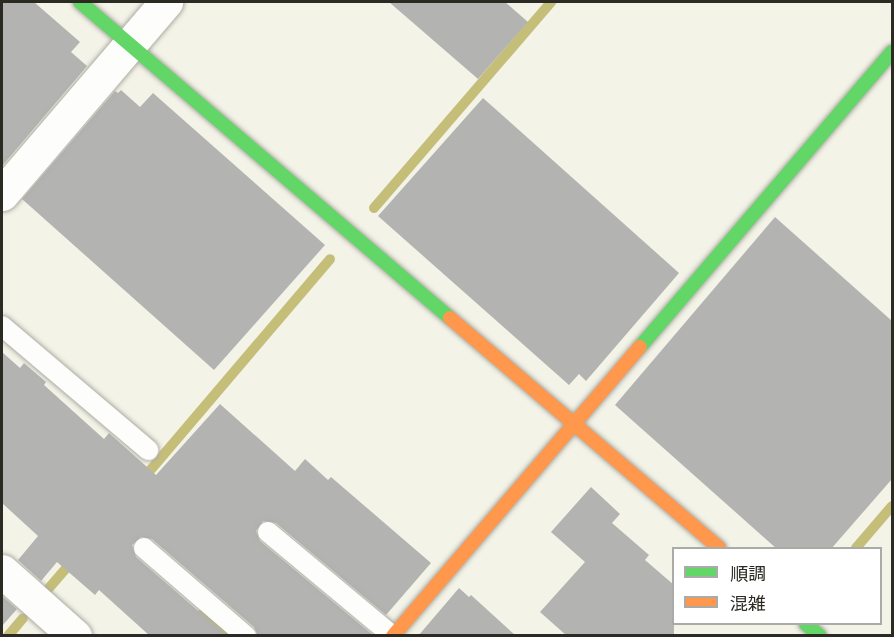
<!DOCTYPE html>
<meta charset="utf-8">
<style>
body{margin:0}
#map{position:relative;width:894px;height:637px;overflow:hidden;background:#f3f3e8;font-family:"Times New Roman","Noto Sans JP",serif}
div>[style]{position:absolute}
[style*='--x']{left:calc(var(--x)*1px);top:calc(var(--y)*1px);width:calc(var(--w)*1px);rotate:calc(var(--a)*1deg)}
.stream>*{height:10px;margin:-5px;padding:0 5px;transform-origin:5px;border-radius:5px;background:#c5be79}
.building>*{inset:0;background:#b3b4b2}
.roads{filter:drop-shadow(0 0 2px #acaca3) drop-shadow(0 0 2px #acaca3)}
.lane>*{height:20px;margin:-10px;padding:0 10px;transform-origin:10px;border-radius:10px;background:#fdfdfc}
.street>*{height:33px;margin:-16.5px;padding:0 16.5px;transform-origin:16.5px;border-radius:16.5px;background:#fdfdfc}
.fast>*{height:14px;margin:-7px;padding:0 7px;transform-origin:7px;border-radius:7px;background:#63d668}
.slow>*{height:14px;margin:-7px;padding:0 7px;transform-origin:7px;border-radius:7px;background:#ff974d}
span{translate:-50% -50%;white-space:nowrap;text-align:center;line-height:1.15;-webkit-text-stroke:4.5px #fff;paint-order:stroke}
.frame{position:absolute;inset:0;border:3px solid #2b2a23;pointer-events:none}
.legend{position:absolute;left:672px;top:547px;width:210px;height:78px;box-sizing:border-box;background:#fff;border:2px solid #aaaaa7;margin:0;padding:8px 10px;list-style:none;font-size:18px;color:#2b2a23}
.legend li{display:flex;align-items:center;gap:12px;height:30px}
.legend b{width:30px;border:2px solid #aaaaa7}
</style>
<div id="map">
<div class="stream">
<i style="--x:374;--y:208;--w:272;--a:-49.3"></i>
<i style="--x:142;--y:480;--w:290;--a:-49.6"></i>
<i style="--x:856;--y:548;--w:55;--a:-49.4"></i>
<i style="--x:49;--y:588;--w:37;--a:-49"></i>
<i style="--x:202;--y:614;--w:33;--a:41"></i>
<i style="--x:8;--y:636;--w:23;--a:-50"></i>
</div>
<div class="building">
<i style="clip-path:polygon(2px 2px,34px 2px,80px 42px,71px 52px,87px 66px,2px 166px)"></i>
<i style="clip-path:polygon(389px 2px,505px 2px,528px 22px,478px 79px)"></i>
<i style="clip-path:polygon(121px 90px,140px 107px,153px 93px,325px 245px,214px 370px,22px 199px,115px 91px,118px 93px)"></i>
<i style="clip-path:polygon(483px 98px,679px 273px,586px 381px,579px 374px,569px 385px,378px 216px)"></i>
<i style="clip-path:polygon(775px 217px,892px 321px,892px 479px,831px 549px,777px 549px,615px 405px)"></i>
<i style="clip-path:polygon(2px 352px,20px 368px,24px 363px,46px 382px,44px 385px,104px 439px,109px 433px,156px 475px,220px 404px,295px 471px,305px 459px,328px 480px,331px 477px,431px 563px,386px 615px,276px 523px,263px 521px,256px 531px,260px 541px,374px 636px,258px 636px,254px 627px,152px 539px,141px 537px,132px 545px,136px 557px,227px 636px,150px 636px,99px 590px,95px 595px,57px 562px,41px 581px,18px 560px,38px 536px,2px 503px)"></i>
<i style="clip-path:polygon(591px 487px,620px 514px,612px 523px,649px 555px,645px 560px,674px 585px,674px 636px,567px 636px,540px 612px,585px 562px,551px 532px)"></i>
<i style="clip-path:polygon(459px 588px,469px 597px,471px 595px,516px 636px,418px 636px)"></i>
<i style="clip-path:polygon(2px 596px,17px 609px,2px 626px)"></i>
</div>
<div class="roads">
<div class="lane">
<i style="--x:2;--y:326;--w:192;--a:40.3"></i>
<i style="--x:268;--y:532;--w:163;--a:39.8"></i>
<i style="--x:144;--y:548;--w:135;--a:40.8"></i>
</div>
<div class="street">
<i style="--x:2;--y:194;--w:253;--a:-49.5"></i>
<i style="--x:2;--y:571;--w:98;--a:41.7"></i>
</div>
<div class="fast">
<i style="--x:80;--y:2;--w:487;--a:40.5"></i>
<i style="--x:640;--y:347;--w:388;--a:-49.5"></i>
<i style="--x:806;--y:624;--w:18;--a:41"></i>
</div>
<div class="slow">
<i style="--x:450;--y:318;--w:354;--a:40.5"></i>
<i style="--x:393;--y:636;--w:380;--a:-49.5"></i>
</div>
</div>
<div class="frame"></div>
<ul class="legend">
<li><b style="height:8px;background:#63d668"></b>順調</li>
<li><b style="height:8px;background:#ff974d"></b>混雑</li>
</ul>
</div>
